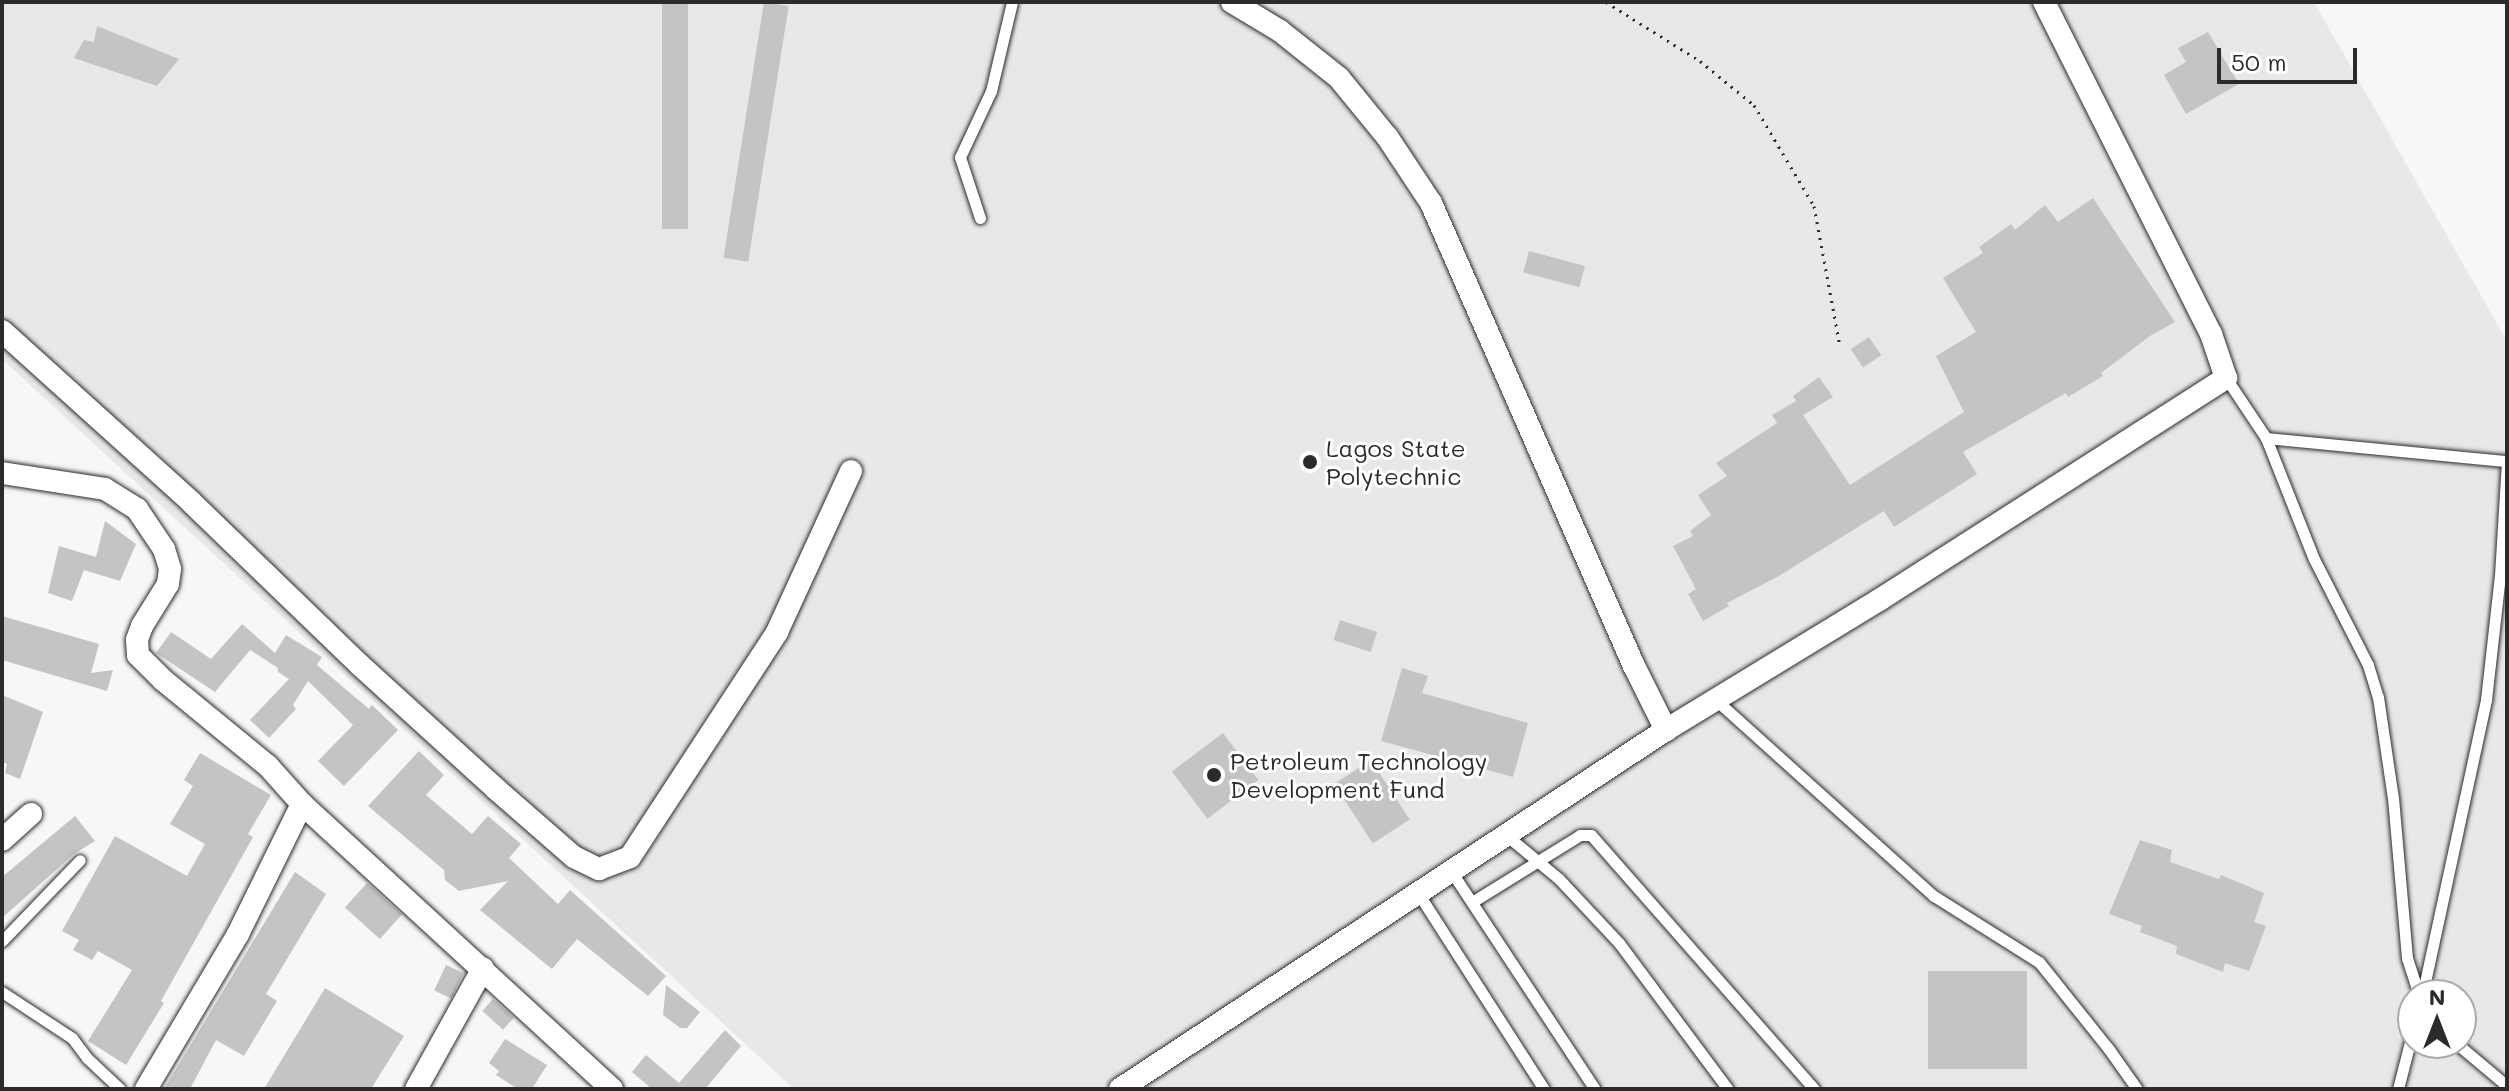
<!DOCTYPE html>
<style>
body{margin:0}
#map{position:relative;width:2509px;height:1091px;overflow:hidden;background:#f7f7f7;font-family:Mali,sans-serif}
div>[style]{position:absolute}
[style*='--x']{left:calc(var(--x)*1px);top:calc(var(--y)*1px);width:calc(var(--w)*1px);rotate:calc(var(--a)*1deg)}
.built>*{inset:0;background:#e8e8e8}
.building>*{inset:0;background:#c4c4c4;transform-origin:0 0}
.path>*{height:3px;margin-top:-1.5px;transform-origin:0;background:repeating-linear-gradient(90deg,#2b2b2b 0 2px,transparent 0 8px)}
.roads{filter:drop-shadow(0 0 2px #2b2b2b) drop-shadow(0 0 2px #2b2b2b)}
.lane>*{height:11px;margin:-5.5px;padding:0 5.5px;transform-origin:5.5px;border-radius:5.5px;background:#fff}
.street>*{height:22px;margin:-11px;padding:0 11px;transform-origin:11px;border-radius:11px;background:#fff}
.dots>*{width:22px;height:22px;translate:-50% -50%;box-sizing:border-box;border:4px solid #fff;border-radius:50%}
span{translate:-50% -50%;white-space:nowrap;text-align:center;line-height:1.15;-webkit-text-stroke:6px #fff;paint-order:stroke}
.poi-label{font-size:24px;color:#2b2b2b}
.left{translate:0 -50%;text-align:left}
.frame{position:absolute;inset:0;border:4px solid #2b2b2b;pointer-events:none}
.north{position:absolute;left:2397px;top:979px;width:80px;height:80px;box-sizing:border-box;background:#fff;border:2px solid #aaa;border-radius:50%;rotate:0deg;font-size:22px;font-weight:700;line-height:32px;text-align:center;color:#2b2b2b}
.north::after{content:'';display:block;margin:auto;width:28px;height:36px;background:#2b2b2b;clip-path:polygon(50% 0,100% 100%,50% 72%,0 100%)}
.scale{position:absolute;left:2217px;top:48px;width:140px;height:36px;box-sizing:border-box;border:4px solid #2b2b2b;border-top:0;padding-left:10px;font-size:24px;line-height:28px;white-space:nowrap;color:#2b2b2b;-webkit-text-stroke:6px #fff;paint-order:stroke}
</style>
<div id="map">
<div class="built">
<i style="clip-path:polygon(evenodd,2px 2px,2314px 2px,2507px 341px,2507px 1089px,794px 1089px,2px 359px,2px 2px,2413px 995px,2461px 995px,2461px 1043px,2413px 1043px,2413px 995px)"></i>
</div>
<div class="building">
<i style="left:662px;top:2px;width:26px;height:227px"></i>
<i style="left:764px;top:2px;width:25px;height:259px;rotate:9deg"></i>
<i style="clip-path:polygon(97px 26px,179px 59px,157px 86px,74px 58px,84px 40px,94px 42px)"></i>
<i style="clip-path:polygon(2208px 32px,2239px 84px,2186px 114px,2164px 75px,2186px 62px,2178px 48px)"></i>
<i style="clip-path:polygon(2093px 198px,2175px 322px,2150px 336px,2101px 373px,2103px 376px,2068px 397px,2066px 393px,1963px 452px,1977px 474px,1894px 527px,1884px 511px,1777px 577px,1727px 603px,1729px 606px,1703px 621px,1688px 594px,1696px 589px,1673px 546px,1693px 536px,1690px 531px,1711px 515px,1698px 495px,1727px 476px,1716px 463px,1777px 423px,1772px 415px,1796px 401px,1793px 396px,1819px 377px,1833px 397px,1803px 415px,1850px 485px,1964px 412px,1936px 356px,1976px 332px,1943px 278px,1983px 253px,1979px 247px,2011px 224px,2015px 230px,2045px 205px,2058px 222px)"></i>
<i style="left:1529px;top:251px;width:58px;height:22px;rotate:15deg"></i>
<i style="left:1869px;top:337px;width:22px;height:22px;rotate:56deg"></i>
<i style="clip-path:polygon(105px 521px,136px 544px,120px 581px,84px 570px,72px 601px,48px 593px,59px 546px,96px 557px)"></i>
<i style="clip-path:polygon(2px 616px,99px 644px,91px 673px,113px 670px,107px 691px,2px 660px)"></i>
<i style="left:1340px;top:620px;width:39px;height:21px;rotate:18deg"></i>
<i style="clip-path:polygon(242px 624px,275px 653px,286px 635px,322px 657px,317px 665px,369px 709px,372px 705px,398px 730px,344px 786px,318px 761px,353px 725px,308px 681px,293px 705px,296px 709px,269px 738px,250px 720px,289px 679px,278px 672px,278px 668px,250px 650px,215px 692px,156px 653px,171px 632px,211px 659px)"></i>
<i style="clip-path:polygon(1402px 668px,1428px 676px,1422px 693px,1528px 723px,1513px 777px,1381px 741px)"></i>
<i style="clip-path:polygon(2px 695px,43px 712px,20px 779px,5px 773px,7px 764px,2px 762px)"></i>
<i style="left:1223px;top:733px;width:59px;height:64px;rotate:53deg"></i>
<i style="clip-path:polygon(419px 751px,444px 775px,426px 795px,472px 834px,488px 816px,521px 844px,509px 858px,558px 904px,570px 890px,666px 976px,648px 996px,577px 939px,552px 969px,480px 910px,508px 881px,459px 891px,445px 880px,444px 870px,368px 806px)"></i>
<i style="clip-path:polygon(200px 753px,271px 795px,248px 834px,253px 837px,161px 1001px,164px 1003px,126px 1065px,88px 1041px,132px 970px,98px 951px,92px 960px,73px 950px,79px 940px,62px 931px,115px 836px,187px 876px,205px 844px,170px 824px,193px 786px,184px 780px)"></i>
<i style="left:1371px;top:760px;width:71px;height:44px;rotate:57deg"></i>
<i style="clip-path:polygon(75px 816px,95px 841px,74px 854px,2px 918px,2px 877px)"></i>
<i style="clip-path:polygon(2140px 840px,2172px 850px,2170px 862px,2219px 879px,2221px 875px,2264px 893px,2254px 922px,2266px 926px,2249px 971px,2225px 963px,2223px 972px,2176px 954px,2177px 946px,2140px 932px,2142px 926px,2109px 914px)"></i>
<i style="clip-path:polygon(295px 872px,326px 894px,266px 994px,277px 1001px,244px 1056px,216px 1040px,190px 1089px,164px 1089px)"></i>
<i style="left:367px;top:883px;width:47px;height:33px;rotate:42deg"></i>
<i style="left:446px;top:965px;width:19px;height:28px;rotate:25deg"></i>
<i style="left:1928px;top:971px;width:99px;height:98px"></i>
<i style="clip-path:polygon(666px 985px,700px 1012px,687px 1028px,680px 1028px,663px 1015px)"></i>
<i style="clip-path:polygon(325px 988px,404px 1036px,371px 1089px,264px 1089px)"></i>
<i style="left:493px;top:999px;width:28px;height:16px;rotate:42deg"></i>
<i style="clip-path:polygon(725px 1030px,741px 1046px,705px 1089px,652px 1089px,632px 1072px,646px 1055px,679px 1083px)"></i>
<i style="clip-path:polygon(505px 1039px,547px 1065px,532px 1089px,518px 1089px,496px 1075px,499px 1071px,489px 1063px)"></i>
</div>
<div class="path">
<i style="--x:1606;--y:2;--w:111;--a:32.1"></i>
<i style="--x:1700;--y:61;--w:70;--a:39.2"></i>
<i style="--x:1754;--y:105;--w:117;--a:59.3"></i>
<i style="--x:1814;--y:206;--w:142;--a:79.5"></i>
</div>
<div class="roads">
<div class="lane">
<i style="--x:980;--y:218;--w:64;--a:-108.2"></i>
<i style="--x:960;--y:157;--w:73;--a:-64.8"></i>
<i style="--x:991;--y:91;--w:91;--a:-76.7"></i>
<i style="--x:2226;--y:378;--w:72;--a:56.3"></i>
<i style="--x:2266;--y:438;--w:130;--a:68.4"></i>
<i style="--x:2314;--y:559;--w:119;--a:63"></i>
<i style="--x:2368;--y:665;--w:34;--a:73"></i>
<i style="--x:2378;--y:697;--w:102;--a:81.6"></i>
<i style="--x:2393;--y:798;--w:161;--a:85"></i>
<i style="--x:2407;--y:958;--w:39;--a:72"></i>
<i style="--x:2266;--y:438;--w:242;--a:5.5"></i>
<i style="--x:2507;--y:461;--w:114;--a:93.5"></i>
<i style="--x:2500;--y:575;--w:126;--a:96.4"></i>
<i style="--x:2486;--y:700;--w:302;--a:102.2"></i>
<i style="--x:1716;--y:700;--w:293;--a:42"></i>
<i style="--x:1934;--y:896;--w:124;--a:32.2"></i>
<i style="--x:2039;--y:962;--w:110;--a:51.3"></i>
<i style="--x:2108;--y:1048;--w:50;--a:54.7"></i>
<i style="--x:1506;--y:835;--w:69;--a:39.7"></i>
<i style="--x:1559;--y:879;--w:88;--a:46.8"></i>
<i style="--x:1619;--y:943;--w:182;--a:53.3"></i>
<i style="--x:1451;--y:871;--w:261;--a:56.6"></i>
<i style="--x:1418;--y:893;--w:233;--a:57.3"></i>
<i style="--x:1472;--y:902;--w:127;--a:-31.8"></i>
<i style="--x:1580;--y:835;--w:11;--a:0"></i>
<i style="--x:1591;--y:835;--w:338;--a:48.7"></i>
<i style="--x:2;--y:941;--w:112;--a:-46.1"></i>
<i style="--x:2;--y:992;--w:84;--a:33.3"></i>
<i style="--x:72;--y:1038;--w:25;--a:53"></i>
<i style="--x:87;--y:1058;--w:45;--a:43.2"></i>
<i style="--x:2456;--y:1043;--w:67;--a:40.1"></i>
<i style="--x:2398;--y:1089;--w:61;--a:-75.7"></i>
</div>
<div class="street">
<i style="--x:1232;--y:2;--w:56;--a:31.1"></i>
<i style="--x:1280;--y:31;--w:75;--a:38.5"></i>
<i style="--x:1339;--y:78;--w:77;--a:50.8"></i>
<i style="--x:1388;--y:138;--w:78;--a:56.5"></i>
<i style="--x:1431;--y:203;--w:506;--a:66.33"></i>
<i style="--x:1634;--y:666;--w:72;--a:63.4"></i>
<i style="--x:2;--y:331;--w:255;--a:42.1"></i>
<i style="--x:191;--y:502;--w:236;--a:44"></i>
<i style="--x:361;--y:666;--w:183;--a:42.3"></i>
<i style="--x:496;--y:789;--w:103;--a:41.1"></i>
<i style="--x:574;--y:857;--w:28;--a:26"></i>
<i style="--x:599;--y:869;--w:33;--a:-21"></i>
<i style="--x:630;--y:857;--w:269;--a:-56.8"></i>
<i style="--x:777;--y:632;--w:177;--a:-65.3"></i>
<i style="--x:2;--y:473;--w:104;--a:8.8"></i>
<i style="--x:105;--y:489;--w:38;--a:32"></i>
<i style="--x:137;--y:509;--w:48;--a:56"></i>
<i style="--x:164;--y:549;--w:21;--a:73"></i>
<i style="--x:170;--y:569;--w:15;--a:98"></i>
<i style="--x:168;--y:584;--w:49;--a:121.8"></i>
<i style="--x:142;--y:626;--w:15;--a:110"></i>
<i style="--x:137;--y:640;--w:15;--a:86"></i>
<i style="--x:138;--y:655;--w:35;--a:45"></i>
<i style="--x:163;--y:680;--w:136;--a:39.3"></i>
<i style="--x:268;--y:766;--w:51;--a:48.2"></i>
<i style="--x:302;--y:804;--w:421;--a:42.6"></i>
<i style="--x:2;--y:840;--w:39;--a:-42"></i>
<i style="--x:146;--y:1089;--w:180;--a:-59.3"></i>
<i style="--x:238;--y:934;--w:145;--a:-63.8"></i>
<i style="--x:416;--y:1089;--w:138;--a:-61"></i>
<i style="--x:1120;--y:1089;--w:653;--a:-33.33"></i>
<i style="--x:1666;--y:730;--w:250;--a:-31.4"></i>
<i style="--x:1879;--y:600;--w:412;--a:-32.6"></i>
<i style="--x:2226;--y:378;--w:46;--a:-108.8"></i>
<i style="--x:2211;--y:334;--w:372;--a:-116.7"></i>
</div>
</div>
<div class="dots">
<i style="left:1310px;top:462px;background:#2b2b2b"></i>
<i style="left:1214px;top:775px;background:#2b2b2b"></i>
</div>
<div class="poi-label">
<span class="left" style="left:1326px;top:462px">Lagos State<br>Polytechnic</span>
<span class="left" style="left:1230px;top:775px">Petroleum Technology<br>Development Fund</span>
</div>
<div class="frame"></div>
<div class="north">N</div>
<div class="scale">50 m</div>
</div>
